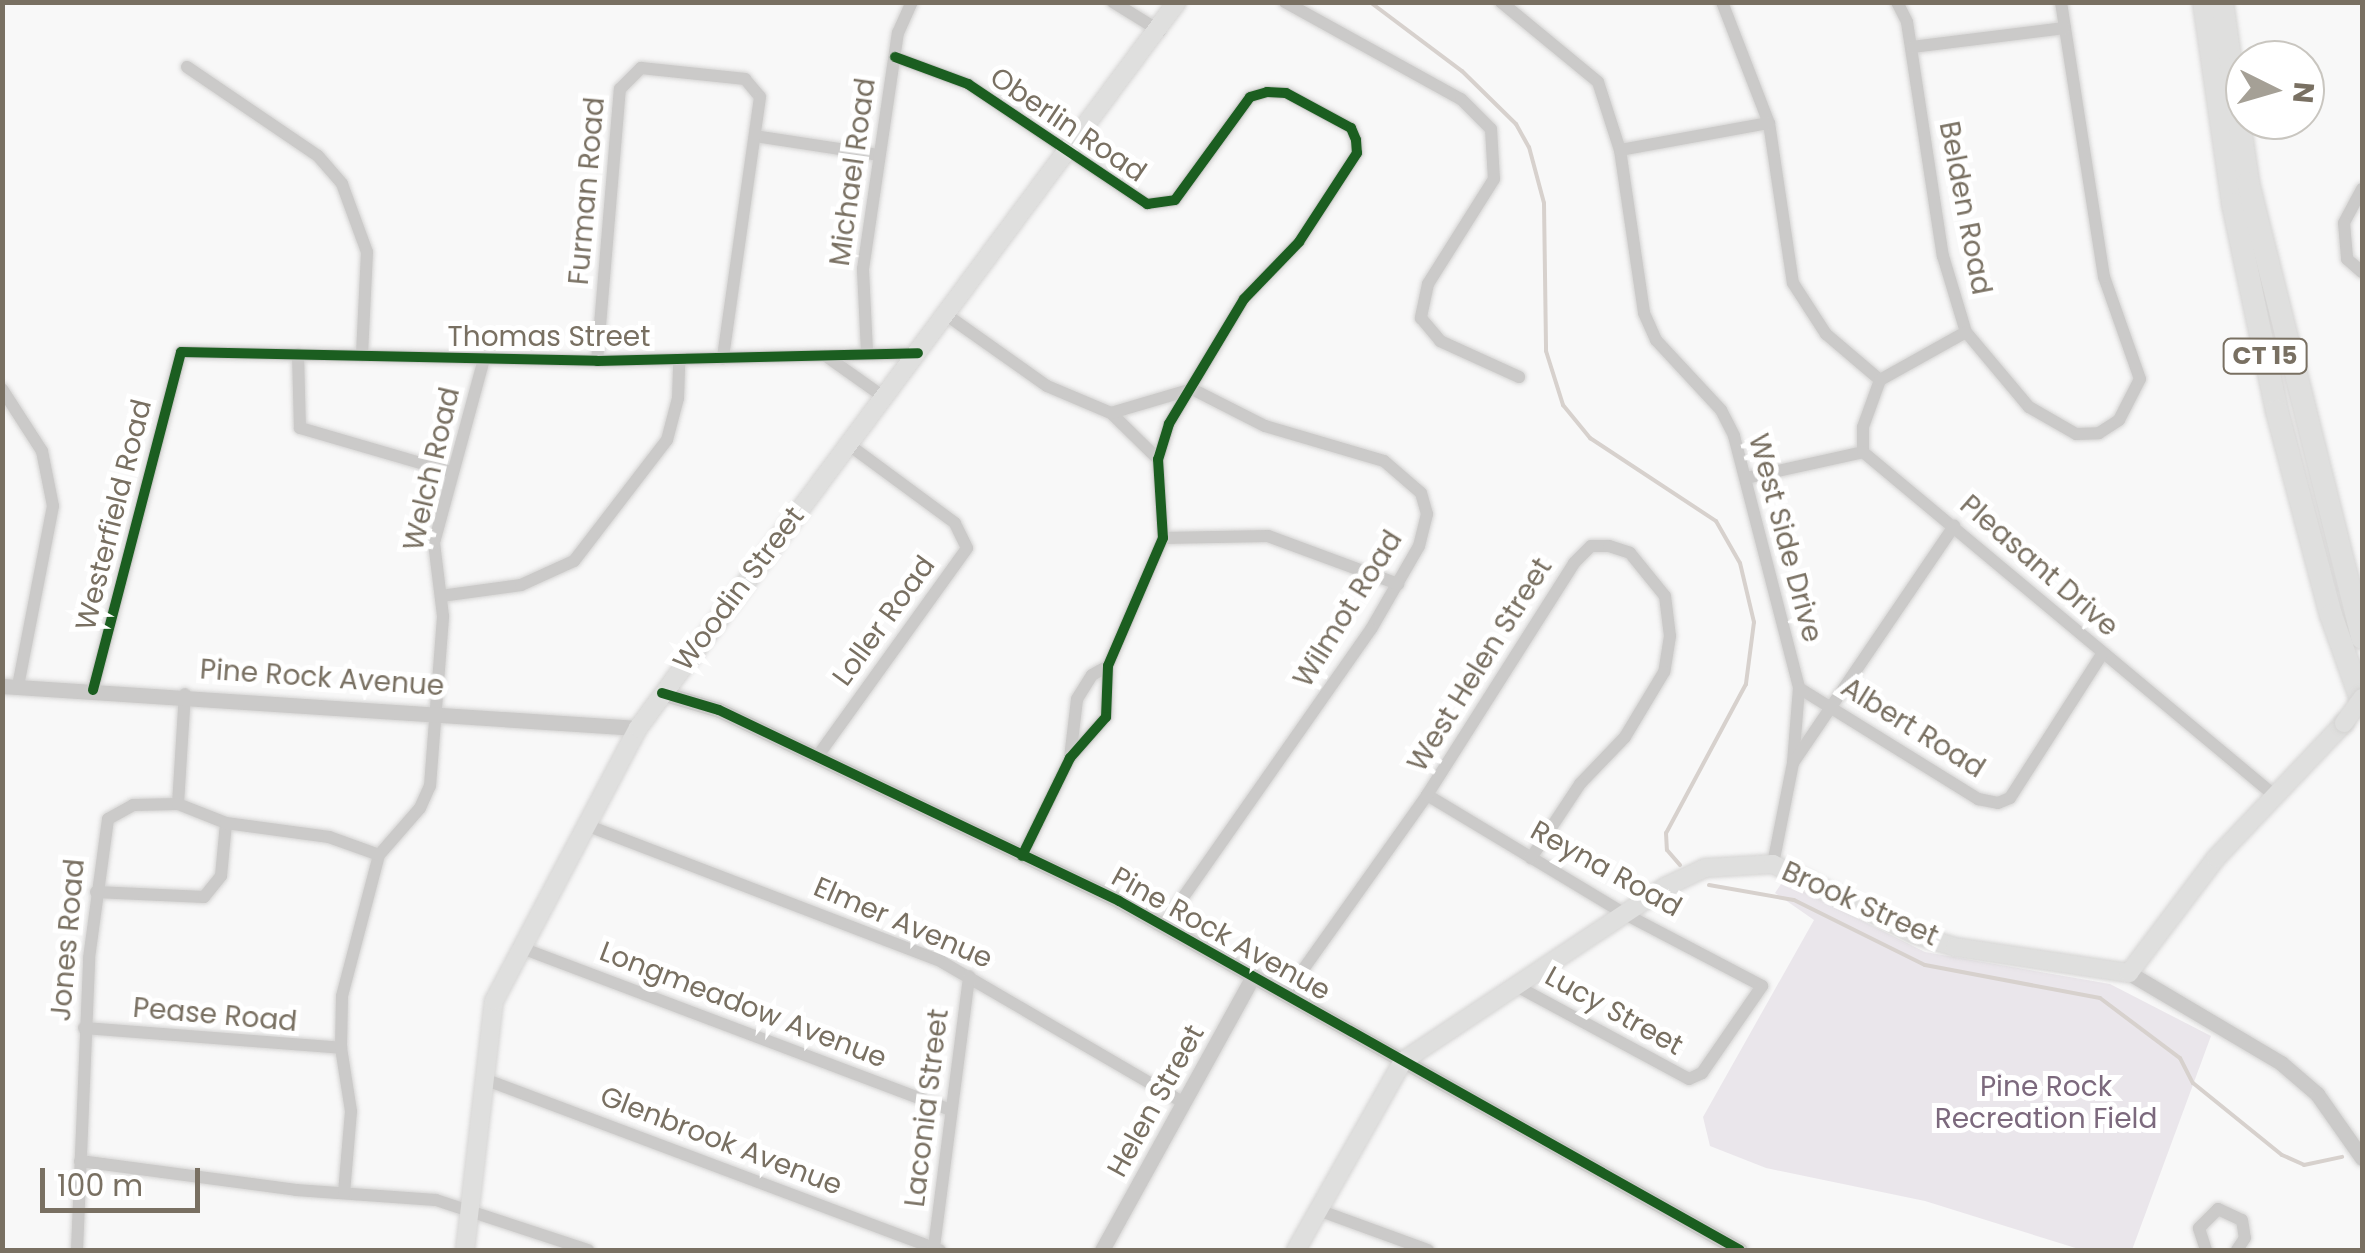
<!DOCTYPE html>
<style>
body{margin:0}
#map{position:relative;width:2365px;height:1253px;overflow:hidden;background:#f8f8f8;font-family:Poppins,sans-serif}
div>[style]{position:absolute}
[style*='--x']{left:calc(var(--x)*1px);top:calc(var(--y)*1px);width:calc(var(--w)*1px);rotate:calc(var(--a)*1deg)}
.green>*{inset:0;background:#eae6eb}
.stream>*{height:4px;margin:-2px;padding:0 2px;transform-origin:2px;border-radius:2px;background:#d7d1cd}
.roads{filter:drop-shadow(0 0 2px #d5d4d3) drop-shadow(0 0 2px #d5d4d3)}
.minor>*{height:12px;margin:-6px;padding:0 6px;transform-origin:6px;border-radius:6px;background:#cbcac9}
.tertiary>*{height:15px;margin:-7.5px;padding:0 7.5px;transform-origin:7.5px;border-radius:7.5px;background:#cbcac9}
.secondary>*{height:18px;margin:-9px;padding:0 9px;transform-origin:9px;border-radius:9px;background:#dfdfde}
.motorway>*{height:22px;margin:-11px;padding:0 11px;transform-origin:11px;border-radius:11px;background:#dfdfde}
.bridges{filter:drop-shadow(0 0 2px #d5d4d3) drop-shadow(0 0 2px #d5d4d3)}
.secondary-bridge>*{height:18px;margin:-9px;padding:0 9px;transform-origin:9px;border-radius:9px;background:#dfdfde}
.cycleway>*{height:10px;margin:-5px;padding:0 5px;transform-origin:5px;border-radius:5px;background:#1b5e20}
span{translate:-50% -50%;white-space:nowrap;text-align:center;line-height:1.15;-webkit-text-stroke:10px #fff;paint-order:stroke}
.shield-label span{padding:2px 8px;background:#fff;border:2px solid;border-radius:8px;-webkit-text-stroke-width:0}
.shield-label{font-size:25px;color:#797062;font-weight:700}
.street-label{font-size:28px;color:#797062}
.park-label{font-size:28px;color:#7c697d}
.frame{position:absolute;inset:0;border:5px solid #797062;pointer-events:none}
.north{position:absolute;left:2225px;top:40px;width:100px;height:100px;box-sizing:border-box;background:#fff;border:2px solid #c9c6c0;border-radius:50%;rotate:95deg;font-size:28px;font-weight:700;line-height:40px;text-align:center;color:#797062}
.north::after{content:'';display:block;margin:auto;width:35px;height:45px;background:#a5a096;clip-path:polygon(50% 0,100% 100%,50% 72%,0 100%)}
.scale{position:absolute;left:40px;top:1168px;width:160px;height:45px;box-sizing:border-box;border:5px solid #797062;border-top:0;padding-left:12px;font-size:30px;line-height:35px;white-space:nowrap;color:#797062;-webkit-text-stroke:8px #fff;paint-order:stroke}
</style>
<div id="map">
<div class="green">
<i style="clip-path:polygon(1783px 881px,1925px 952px,2110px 984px,2211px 1036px,2132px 1250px,2082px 1250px,1925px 1201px,1766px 1168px,1710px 1146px,1703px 1117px,1814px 920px,1775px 893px)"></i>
</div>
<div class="stream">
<i style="--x:1370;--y:2;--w:115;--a:36.9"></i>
<i style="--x:1462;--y:71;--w:76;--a:44.5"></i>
<i style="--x:1516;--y:124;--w:26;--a:61"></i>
<i style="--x:1529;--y:147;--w:58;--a:75"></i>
<i style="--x:1544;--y:203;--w:148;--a:89.2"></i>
<i style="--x:1546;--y:351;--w:57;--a:72.5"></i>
<i style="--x:1563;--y:405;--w:43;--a:50.7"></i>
<i style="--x:1590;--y:438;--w:151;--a:33.4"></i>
<i style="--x:1716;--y:521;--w:48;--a:60.3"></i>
<i style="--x:1740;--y:563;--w:61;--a:76.7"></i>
<i style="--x:1754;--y:622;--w:63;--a:97.4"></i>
<i style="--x:1746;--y:684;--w:169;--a:118.2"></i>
<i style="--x:1666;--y:833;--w:17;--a:87"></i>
<i style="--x:1667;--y:850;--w:20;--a:49"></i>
<i style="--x:1709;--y:885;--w:86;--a:10"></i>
<i style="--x:1794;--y:900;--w:146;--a:26.4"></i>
<i style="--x:1925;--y:965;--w:178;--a:10.7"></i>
<i style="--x:2100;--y:998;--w:100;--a:36.9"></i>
<i style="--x:2180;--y:1058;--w:28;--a:63"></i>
<i style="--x:2193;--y:1083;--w:114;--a:39"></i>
<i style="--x:2282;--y:1155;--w:24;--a:24"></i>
<i style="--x:2304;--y:1165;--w:39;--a:-12"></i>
</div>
<div class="roads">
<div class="minor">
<i style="--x:1113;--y:2;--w:55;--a:31.7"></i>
<i style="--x:1285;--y:2;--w:201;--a:28.9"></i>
<i style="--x:1461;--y:99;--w:42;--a:45"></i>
<i style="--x:1491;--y:129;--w:50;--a:86.6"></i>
<i style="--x:1494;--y:179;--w:124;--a:122.2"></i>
<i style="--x:1428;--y:284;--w:35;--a:102"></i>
<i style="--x:1421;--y:318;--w:30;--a:50"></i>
<i style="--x:1440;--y:341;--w:87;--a:24.5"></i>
<i style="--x:1501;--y:2;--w:126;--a:39.5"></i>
<i style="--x:1598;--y:82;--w:71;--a:72.1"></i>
<i style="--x:1620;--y:150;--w:165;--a:81.6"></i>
<i style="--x:1644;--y:313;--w:30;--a:66"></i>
<i style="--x:1656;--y:340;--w:96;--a:47.1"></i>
<i style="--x:1721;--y:410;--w:29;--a:63"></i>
<i style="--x:1734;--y:436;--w:260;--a:75.5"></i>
<i style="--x:1799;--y:688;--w:75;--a:94.6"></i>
<i style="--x:1793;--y:763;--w:103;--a:101.2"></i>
<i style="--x:1722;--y:2;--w:130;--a:68.8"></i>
<i style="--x:1769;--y:123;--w:162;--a:81.5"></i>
<i style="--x:1793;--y:283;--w:61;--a:57.1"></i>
<i style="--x:1826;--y:334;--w:71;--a:40.4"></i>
<i style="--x:1897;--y:2;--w:22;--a:63"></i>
<i style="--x:1907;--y:22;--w:237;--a:81.3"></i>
<i style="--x:1943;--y:256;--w:79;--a:73.2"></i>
<i style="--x:1966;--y:332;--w:98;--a:50"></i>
<i style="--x:2029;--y:407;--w:54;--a:29.9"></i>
<i style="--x:2076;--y:434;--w:23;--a:-2"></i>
<i style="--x:2099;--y:433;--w:24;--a:-33"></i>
<i style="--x:2119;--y:420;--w:46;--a:-62.9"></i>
<i style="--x:2140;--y:379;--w:108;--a:-109.4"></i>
<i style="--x:2104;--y:277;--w:278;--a:-98.9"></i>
<i style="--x:1912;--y:47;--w:154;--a:-7.1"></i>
<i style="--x:895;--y:57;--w:78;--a:20.3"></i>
<i style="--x:968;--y:84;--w:216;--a:33.8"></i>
<i style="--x:1147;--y:204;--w:28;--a:-8"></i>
<i style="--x:1175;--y:200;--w:127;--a:-53.9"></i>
<i style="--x:1250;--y:97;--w:18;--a:-16"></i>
<i style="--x:1267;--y:92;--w:19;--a:3"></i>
<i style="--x:1286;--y:93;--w:74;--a:28.3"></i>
<i style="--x:1351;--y:128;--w:13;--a:67"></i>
<i style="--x:1356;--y:140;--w:13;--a:86"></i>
<i style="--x:1357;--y:153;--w:106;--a:123.1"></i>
<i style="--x:1299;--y:242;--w:79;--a:134"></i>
<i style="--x:1244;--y:299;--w:146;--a:121"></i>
<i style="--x:1169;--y:424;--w:37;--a:107"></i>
<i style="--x:1158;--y:459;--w:79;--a:86.4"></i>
<i style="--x:1163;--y:538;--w:139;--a:113.3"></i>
<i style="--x:1108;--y:666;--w:51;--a:92.2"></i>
<i style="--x:1106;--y:717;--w:55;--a:131.3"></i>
<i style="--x:1070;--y:758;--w:109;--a:116.1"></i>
<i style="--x:187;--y:67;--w:158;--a:34.2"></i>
<i style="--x:318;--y:156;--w:37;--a:49"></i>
<i style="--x:342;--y:184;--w:72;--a:69.8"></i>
<i style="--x:367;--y:252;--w:104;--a:92.8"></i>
<i style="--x:755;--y:136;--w:125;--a:8.7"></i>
<i style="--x:1620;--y:150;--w:151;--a:-10.3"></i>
<i style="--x:2362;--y:189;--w:38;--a:118"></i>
<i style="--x:2344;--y:223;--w:36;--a:85"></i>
<i style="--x:2347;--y:259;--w:20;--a:41"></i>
<i style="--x:948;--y:316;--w:121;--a:35.3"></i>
<i style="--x:1047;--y:386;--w:69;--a:22.9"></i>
<i style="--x:1111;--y:413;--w:66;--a:44.4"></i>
<i style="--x:867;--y:352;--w:83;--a:-92.8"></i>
<i style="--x:863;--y:269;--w:239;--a:-81.6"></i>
<i style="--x:898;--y:33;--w:34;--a:-66"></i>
<i style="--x:298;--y:354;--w:74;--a:88.5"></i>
<i style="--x:300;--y:428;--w:157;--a:16.2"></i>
<i style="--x:826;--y:356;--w:72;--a:35.4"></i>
<i style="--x:597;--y:361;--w:273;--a:-85.2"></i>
<i style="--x:620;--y:89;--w:30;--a:-45"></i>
<i style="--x:641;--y:68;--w:105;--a:6"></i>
<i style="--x:745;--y:79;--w:23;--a:50"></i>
<i style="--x:760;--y:97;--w:264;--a:98.1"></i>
<i style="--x:2;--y:389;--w:74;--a:57.2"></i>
<i style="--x:42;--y:451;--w:56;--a:78.7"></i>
<i style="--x:53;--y:506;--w:183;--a:101"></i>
<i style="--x:1111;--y:413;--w:84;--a:-16.5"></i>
<i style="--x:1192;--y:389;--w:82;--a:26.9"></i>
<i style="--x:1265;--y:426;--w:124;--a:16.4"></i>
<i style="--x:1384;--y:461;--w:49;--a:40.9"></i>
<i style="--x:1421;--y:493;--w:22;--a:74"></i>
<i style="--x:1427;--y:514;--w:33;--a:104"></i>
<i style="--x:1419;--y:546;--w:96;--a:120"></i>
<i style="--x:1371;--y:629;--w:361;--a:125"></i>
<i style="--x:1863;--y:452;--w:25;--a:-90"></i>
<i style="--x:1863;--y:427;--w:50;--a:-70.1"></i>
<i style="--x:1880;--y:380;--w:98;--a:-29.2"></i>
<i style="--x:1746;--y:478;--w:120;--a:-12.5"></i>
<i style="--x:1863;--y:452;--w:535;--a:39.85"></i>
<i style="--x:1163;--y:538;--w:105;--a:-1.1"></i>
<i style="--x:1268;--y:536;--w:139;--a:20.3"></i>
<i style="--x:441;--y:596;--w:81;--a:-7.8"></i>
<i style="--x:521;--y:585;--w:58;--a:-24.4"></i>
<i style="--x:574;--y:561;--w:153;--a:-52.5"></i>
<i style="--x:667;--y:440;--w:43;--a:-75.3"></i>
<i style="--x:678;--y:398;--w:38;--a:-88"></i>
<i style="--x:1799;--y:688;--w:211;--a:31.8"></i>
<i style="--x:1978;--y:799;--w:20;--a:11"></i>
<i style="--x:1998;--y:803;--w:13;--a:-23"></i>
<i style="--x:2010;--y:798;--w:171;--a:-57.4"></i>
<i style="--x:93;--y:690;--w:349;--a:-75.4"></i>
<i style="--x:181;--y:352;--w:416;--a:1.2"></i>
<i style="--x:597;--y:361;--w:321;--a:-1.4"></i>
<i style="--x:817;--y:757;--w:257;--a:-54.3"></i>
<i style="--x:967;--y:548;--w:28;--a:-116"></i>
<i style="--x:955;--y:523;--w:133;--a:-143.6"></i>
<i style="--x:1070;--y:758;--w:59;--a:-83.2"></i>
<i style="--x:1077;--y:699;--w:28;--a:-58"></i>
<i style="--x:1092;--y:675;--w:18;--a:-29"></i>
<i style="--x:1793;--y:763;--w:287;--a:-55.8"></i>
<i style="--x:1427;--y:795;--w:231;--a:31"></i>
<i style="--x:1625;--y:914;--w:155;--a:27.7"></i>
<i style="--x:1762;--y:986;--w:106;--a:124.6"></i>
<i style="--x:1702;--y:1073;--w:14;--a:155"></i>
<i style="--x:1689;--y:1079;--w:196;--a:-151.7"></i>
<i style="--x:178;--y:804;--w:110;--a:-86.4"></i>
<i style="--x:586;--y:825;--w:381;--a:21"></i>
<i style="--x:942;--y:962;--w:280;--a:30.2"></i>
<i style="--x:96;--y:892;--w:108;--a:2.7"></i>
<i style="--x:204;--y:897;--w:27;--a:-51"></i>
<i style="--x:221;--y:876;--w:53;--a:-84.6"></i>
<i style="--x:519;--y:947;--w:461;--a:20.7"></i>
<i style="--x:1285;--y:995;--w:245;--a:-54.6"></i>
<i style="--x:1427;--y:795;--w:275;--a:-57.6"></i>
<i style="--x:1574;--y:563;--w:24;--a:-45"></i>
<i style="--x:1591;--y:546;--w:18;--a:0"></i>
<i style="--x:1609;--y:546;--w:22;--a:18"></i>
<i style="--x:1630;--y:553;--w:55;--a:50.9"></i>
<i style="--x:1665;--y:596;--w:40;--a:82.9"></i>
<i style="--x:1670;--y:636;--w:36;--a:99"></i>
<i style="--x:1664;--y:672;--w:76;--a:121"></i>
<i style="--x:1625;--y:737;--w:65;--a:133.8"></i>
<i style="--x:1580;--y:784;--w:89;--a:123.5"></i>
<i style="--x:84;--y:1028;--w:258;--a:4.4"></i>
<i style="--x:484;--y:1079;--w:487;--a:20.6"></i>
<i style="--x:80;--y:1161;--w:218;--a:7.6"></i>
<i style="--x:296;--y:1190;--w:140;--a:4.1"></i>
<i style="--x:436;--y:1200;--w:160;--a:18.2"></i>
<i style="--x:344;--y:1193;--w:82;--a:-85.1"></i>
<i style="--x:351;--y:1111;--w:64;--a:-99"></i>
<i style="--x:341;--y:1048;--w:52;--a:-88.9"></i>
<i style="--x:342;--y:996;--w:146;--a:-75.3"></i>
<i style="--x:379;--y:855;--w:62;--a:-48.9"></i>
<i style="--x:420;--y:808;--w:24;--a:-66"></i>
<i style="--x:430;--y:786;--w:170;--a:-85.6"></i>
<i style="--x:443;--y:616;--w:74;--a:-97"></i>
<i style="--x:434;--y:543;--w:191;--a:-74.8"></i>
<i style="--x:1318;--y:1210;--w:117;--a:20"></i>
<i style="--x:934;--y:1247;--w:273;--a:-82.6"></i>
<i style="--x:77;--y:1250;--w:292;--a:-87.6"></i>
<i style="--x:89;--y:958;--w:140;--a:-82.2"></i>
<i style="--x:108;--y:819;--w:29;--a:-29"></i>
<i style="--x:133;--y:805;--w:45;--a:-1.3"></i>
<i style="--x:178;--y:804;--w:52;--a:21.6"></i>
<i style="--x:226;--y:823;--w:104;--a:7.7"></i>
<i style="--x:329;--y:837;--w:53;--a:19.8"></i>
<i style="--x:2206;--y:1250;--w:23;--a:-108"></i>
<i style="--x:2199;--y:1228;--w:27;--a:-45"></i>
<i style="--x:2218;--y:1209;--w:26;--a:25"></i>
<i style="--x:2242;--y:1220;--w:18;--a:81"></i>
<i style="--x:2245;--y:1238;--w:14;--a:124"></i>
</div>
<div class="tertiary">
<i style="--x:2;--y:686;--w:637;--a:3.78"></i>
<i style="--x:662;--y:693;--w:59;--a:16.6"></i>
<i style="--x:719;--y:710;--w:443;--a:25.5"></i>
<i style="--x:1119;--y:901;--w:712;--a:29.34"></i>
<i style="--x:2129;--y:973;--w:177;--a:30.6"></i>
<i style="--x:2281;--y:1063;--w:48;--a:40.7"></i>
<i style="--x:2317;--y:1094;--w:78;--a:54.9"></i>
<i style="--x:1102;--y:1250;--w:313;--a:-61.1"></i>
</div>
<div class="secondary">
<i style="--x:465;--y:1250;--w:251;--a:-83.4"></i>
<i style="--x:494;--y:1001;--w:309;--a:-62.2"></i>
<i style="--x:638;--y:728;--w:904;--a:-53.41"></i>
<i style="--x:1296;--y:1250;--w:217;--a:-60.5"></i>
<i style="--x:1403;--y:1061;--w:315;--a:-33.6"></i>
<i style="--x:1665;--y:887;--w:44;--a:-25.4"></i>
<i style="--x:1705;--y:868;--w:68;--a:-3.4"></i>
<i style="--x:1773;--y:864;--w:157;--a:26.4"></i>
<i style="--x:1914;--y:934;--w:43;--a:17.6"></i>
<i style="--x:1955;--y:947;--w:176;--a:8.5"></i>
<i style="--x:2129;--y:973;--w:144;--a:-52.9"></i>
<i style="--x:2216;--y:858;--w:186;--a:-46.5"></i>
</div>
<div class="motorway">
<i style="--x:2204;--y:2;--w:204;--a:81.8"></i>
<i style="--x:2233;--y:204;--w:212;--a:78"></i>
<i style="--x:2277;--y:411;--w:211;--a:75.2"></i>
<i style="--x:2331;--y:615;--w:92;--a:70.4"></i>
<i style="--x:2222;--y:2;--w:183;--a:81.8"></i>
<i style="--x:2248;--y:183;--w:469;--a:75.9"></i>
</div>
</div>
<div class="bridges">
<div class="secondary-bridge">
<i style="--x:2344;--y:723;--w:31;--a:-54"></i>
</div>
</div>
<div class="cycleway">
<i style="--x:895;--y:57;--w:78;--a:20.3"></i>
<i style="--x:968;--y:84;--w:216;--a:33.8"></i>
<i style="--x:1147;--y:204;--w:28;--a:-8"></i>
<i style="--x:1175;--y:200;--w:127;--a:-53.9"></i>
<i style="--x:1250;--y:97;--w:18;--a:-16"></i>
<i style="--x:1267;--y:92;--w:19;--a:3"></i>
<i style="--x:1286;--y:93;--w:74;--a:28.3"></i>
<i style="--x:1351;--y:128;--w:13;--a:67"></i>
<i style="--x:1356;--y:140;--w:13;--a:86"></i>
<i style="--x:1357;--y:153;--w:106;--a:123.1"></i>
<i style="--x:1299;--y:242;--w:79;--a:134"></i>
<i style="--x:1244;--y:299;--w:146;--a:121"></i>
<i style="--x:1169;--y:424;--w:37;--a:107"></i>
<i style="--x:1158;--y:459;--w:79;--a:86.4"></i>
<i style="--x:1163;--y:538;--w:139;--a:113.3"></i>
<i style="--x:1108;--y:666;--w:51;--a:92.2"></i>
<i style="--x:1106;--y:717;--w:55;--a:131.3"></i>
<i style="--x:1070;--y:758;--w:109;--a:116.1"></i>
<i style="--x:93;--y:690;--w:349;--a:-75.4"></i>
<i style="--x:181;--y:352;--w:416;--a:1.2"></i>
<i style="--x:597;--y:361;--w:321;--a:-1.4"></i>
<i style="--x:662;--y:693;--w:59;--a:16.6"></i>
<i style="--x:719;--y:710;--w:443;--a:25.5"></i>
<i style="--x:1119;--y:901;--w:712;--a:29.34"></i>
</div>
<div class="shield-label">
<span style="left:2265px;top:356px">CT 15</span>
</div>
<div class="street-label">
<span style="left:1068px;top:125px;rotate:34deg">Oberlin Road</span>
<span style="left:853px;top:172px;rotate:-82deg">Michael Road</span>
<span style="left:587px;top:191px;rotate:-85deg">Furman Road</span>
<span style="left:1965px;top:208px;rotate:79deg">Belden Road</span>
<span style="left:549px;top:337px">Thomas Street</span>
<span style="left:432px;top:469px;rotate:-77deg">Welch Road</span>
<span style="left:114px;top:515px;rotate:-76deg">Westerfield Road</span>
<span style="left:1785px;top:538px;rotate:75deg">West Side Drive</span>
<span style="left:2039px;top:566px;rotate:41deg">Pleasant Drive</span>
<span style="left:739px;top:589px;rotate:-53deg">Woodin Street</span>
<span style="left:1348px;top:609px;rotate:-58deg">Wilmot Road</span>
<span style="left:884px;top:621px;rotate:-54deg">Loller Road</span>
<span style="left:1480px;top:665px;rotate:-58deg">West Helen Street</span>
<span style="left:322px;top:678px;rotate:4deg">Pine Rock Avenue</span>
<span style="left:1913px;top:728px;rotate:32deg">Albert Road</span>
<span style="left:1606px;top:869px;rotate:29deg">Reyna Road</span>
<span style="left:1860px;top:904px;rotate:24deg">Brook Street</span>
<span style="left:903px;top:923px;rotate:23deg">Elmer Avenue</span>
<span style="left:1221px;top:934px;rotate:29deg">Pine Rock Avenue</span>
<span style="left:68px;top:940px;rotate:-85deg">Jones Road</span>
<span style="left:743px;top:1005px;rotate:21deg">Longmeadow Avenue</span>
<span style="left:1614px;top:1011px;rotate:29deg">Lucy Street</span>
<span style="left:215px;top:1015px;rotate:5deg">Pease Road</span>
<span style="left:1156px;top:1101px;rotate:-61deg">Helen Street</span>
<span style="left:927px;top:1108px;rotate:-83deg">Laconia Street</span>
<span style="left:721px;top:1141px;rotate:21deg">Glenbrook Avenue</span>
</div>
<div class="park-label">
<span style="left:2046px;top:1103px">Pine Rock<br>Recreation Field</span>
</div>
<div class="frame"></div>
<div class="north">N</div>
<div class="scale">100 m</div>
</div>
